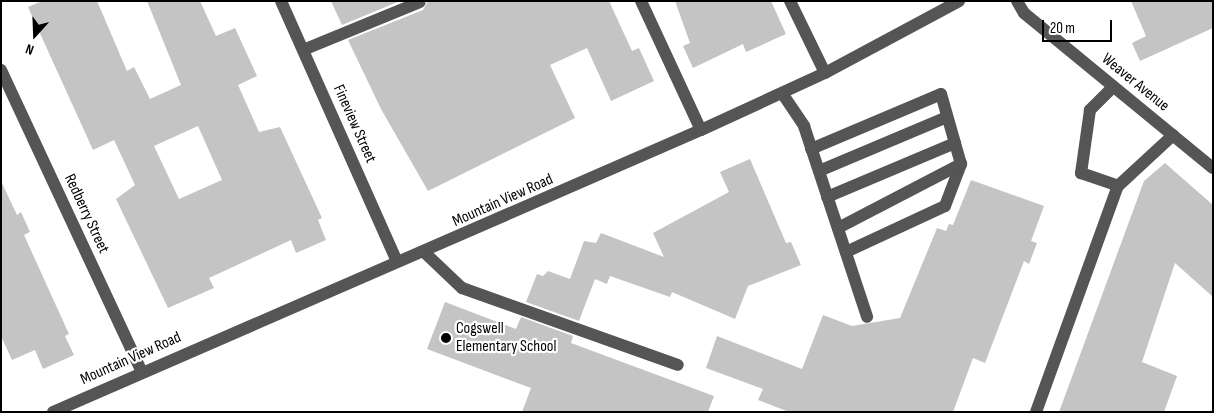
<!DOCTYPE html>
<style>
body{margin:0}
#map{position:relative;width:1214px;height:413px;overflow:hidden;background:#fff;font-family:"Sofia Sans Condensed",sans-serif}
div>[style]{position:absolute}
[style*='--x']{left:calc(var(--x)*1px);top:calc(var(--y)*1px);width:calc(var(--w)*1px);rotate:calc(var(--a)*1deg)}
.building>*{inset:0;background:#c4c4c4}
.minor>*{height:12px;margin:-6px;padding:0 6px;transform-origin:6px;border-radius:6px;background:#555}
.dots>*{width:14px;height:14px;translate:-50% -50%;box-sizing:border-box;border:2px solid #fff;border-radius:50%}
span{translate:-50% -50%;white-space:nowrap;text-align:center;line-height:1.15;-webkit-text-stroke:4.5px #fff;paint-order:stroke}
.street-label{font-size:16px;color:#000}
.poi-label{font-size:16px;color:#000}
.left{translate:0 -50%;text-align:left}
.frame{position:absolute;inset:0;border:2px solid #000;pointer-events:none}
.north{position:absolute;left:10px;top:10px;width:50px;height:50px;-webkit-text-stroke:4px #fff;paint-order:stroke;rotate:200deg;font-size:14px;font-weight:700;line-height:20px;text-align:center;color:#000}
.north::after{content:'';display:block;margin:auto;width:18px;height:22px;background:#000;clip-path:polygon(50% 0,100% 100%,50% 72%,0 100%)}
.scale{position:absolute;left:1042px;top:20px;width:70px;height:22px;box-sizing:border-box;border:2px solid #000;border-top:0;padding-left:6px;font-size:15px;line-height:18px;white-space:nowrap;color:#000;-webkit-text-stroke:4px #fff;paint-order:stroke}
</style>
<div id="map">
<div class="building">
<i style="clip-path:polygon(evenodd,42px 1px,97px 1px,127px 71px,134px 67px,150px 99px,181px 85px,147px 1px,200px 1px,216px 36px,235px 28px,257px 76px,238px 85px,259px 132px,280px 127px,322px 218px,318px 220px,326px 240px,296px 253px,291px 240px,209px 278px,214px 288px,168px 308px,116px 199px,135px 185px,114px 140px,93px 150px,28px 7px,42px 1px,198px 126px,222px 180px,179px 199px,154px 146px,198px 126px)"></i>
<i style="clip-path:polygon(331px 1px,400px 1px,342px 25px)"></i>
<i style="clip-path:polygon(428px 1px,609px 1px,632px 51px,639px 48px,654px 81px,611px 101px,587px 48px,550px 65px,575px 118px,428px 191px,381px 109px,348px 40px,423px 10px)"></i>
<i style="clip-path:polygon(675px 1px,771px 1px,786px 34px,746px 52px,743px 44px,693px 68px,683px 46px,690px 43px)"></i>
<i style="clip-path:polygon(1131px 1px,1213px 1px,1213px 28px,1140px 61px,1132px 43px,1146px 36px)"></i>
<i style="clip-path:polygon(750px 159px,786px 243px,791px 242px,801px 265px,748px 286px,735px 319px,672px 292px,670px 297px,610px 276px,607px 284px,595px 279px,579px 321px,526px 302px,537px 274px,543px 276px,548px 271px,570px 279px,584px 241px,596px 243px,601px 233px,664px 257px,653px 233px,729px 192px,720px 172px)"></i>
<i style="clip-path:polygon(1165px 163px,1213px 205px,1213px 297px,1175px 263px,1142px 362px,1177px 376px,1164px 412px,1059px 412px,1144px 181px)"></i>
<i style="clip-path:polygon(971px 180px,1044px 206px,1031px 241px,1037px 243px,1029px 264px,1024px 261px,985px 363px,973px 358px,953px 412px,789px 412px,758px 400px,763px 389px,706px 368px,717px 336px,802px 369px,823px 315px,852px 326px,900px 318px,937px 228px,946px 231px,949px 224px,953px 225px)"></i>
<i style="clip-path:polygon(1px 181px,17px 215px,21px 212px,30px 232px,24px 235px,69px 334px,65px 336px,74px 355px,43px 369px,35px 350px,12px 360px,1px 336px)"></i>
<i style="clip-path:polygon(445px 302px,516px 329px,521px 317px,573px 336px,571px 343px,714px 396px,708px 412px,522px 412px,531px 388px,427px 349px)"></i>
</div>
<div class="minor">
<i style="--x:281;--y:1;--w:285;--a:66"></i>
<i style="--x:641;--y:1;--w:142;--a:65.1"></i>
<i style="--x:790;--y:1;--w:80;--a:64.1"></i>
<i style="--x:1017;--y:1;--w:14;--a:60"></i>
<i style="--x:1024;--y:13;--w:244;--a:39.4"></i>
<i style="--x:303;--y:50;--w:126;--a:-22.3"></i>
<i style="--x:1;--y:70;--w:333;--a:65"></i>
<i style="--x:1113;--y:87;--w:33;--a:135"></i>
<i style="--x:1090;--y:110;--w:64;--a:98.1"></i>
<i style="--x:1081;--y:173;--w:39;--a:19"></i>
<i style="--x:1118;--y:186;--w:75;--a:-42.8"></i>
<i style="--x:782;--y:93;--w:40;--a:56"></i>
<i style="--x:804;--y:126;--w:201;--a:71.7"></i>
<i style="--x:811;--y:149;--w:141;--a:-22.9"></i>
<i style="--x:941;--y:94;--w:73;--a:74.1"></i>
<i style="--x:961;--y:164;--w:45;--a:110.9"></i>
<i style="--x:945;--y:206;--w:109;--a:155.1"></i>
<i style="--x:819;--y:171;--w:139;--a:-22.9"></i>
<i style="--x:827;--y:197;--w:139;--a:-22.9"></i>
<i style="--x:838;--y:228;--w:139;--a:-27.5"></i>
<i style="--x:425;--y:253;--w:51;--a:43.4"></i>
<i style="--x:462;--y:288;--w:229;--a:19.6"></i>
<i style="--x:53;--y:412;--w:707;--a:-23.52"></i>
<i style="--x:701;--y:130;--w:136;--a:-24.7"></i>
<i style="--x:825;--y:73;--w:152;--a:-28.2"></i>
<i style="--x:1036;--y:412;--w:240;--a:-70.1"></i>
</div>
<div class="dots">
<i style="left:446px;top:338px;background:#000"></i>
</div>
<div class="street-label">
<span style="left:1135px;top:83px;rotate:39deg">Weaver Avenue</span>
<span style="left:354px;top:124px;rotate:66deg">Fineview Street</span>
<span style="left:503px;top:201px;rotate:-24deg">Mountain View Road</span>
<span style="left:86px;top:214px;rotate:65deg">Redberry Street</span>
<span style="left:131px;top:359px;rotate:-24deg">Mountain View Road</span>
</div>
<div class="poi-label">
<span class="left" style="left:456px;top:338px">Cogswell<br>Elementary School</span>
</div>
<div class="frame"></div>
<div class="north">N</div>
<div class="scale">20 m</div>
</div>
